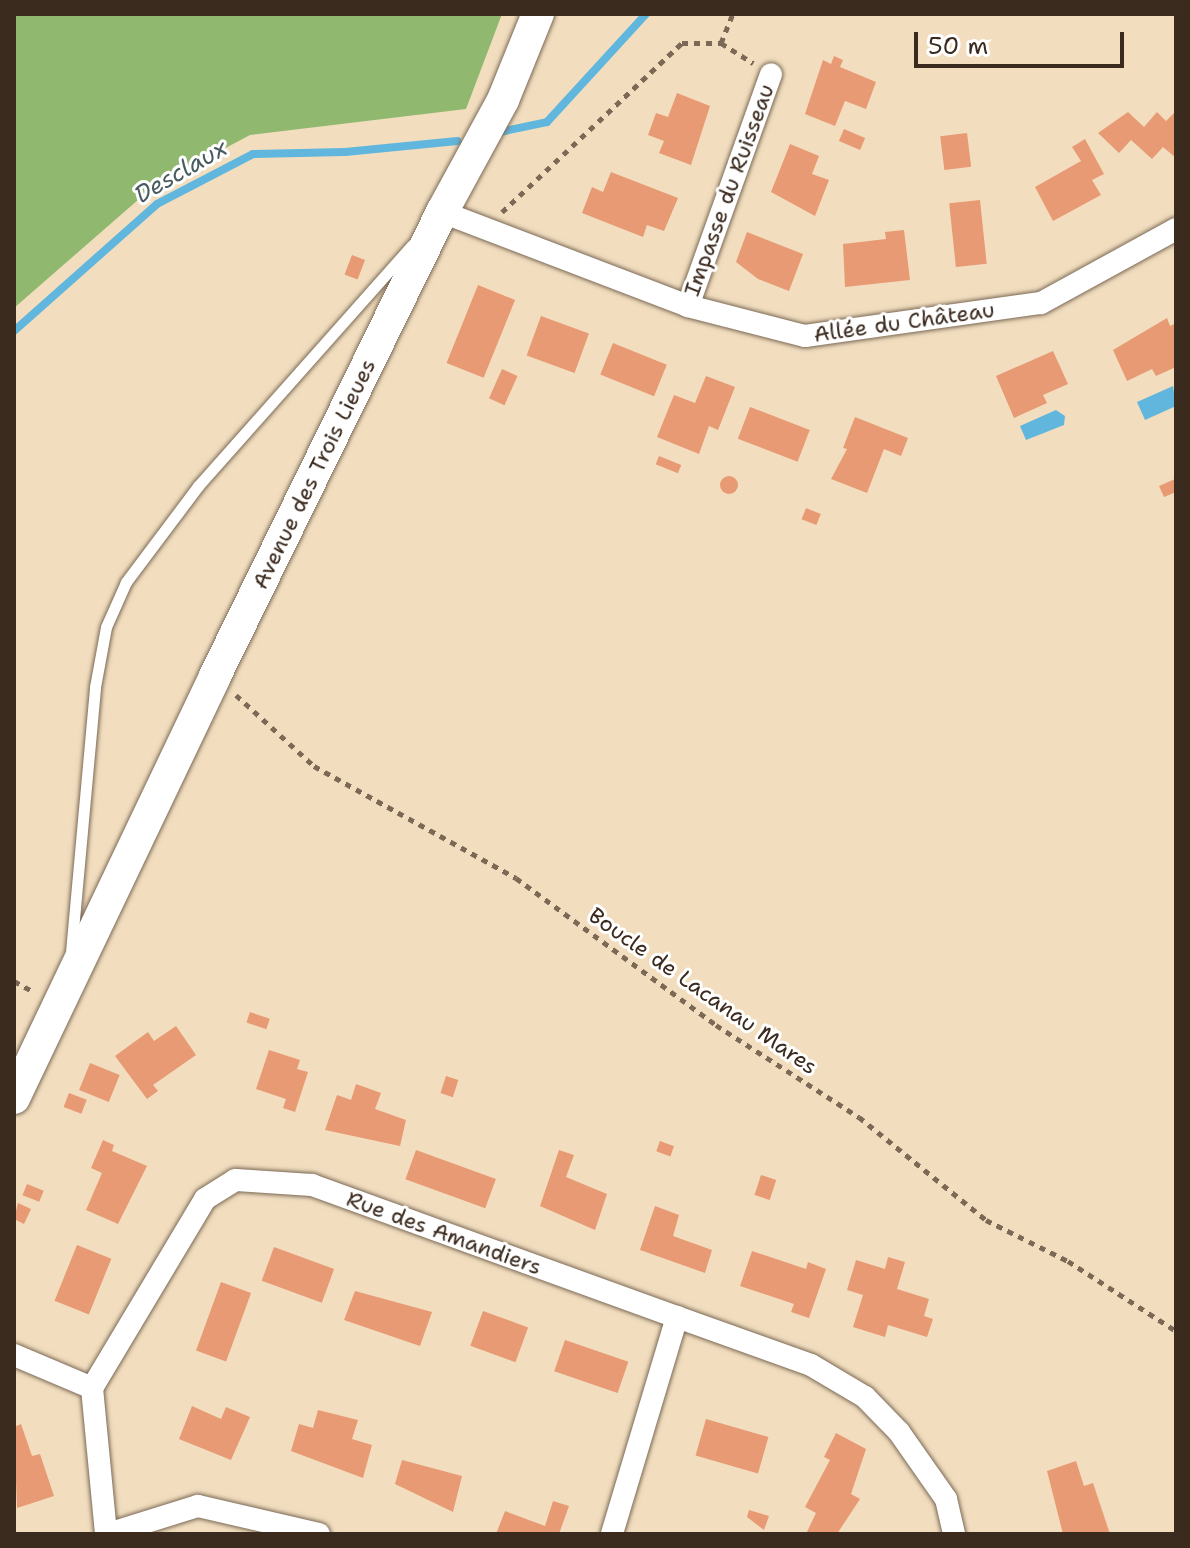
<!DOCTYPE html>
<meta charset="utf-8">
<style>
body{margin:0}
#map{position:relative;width:1190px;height:1548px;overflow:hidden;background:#f2debf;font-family:"Shantell Sans",sans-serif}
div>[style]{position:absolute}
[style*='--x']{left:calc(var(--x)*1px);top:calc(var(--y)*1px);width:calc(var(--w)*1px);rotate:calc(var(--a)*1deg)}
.forest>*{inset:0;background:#90b96f}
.water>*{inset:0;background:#60b6dd}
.stream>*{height:8px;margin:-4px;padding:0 4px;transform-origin:4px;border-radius:4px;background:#60b6dd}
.building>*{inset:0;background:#e79a74;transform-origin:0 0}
.round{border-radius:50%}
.path>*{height:5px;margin-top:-2.5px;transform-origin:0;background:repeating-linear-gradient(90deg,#7b6956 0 6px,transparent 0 12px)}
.roads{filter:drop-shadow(0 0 2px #7b6956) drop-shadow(0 0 2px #7b6956)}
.service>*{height:11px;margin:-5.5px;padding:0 5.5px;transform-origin:5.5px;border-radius:5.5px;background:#fff}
.minor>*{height:22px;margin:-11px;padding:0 11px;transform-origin:11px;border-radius:11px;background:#fff}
.secondary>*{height:32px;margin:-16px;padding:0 16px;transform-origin:16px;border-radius:16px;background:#fff}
span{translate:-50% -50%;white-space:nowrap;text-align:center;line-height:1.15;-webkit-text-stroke:6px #fff;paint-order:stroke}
.street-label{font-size:22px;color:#3b2a1e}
.water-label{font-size:24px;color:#485b61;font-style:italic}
.frame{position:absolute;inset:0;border:16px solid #3b2a1e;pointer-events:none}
.scale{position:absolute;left:914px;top:32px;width:210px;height:36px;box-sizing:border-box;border:4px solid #3b2a1e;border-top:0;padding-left:10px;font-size:24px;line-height:28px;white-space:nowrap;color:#3b2a1e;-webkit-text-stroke:6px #fff;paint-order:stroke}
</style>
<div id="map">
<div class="forest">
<i style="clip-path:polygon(14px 14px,502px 14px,466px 109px,250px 135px,154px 186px,14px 308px)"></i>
</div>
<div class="water">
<i style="clip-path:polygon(1173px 386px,1176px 406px,1145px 420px,1137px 402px)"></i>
<i style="clip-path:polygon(1056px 410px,1065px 416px,1064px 425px,1026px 440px,1020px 426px)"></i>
</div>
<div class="stream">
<i style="--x:495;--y:133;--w:53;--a:-11.9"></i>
<i style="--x:547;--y:122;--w:147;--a:-47.5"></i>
<i style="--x:14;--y:331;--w:191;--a:-41.6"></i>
<i style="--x:157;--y:204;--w:108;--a:-27.5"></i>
<i style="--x:253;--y:154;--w:92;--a:-1.2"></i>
<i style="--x:345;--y:152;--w:113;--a:-5.6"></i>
</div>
<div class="building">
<i style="clip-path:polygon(834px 56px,843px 60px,840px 67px,876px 82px,866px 109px,845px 101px,835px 126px,805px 114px,823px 60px,831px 64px)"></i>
<i style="clip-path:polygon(677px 93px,710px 106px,691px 165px,659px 153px,664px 141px,648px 135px,656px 113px,668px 117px)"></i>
<i style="clip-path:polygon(1176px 111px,1176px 158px,1163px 147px,1152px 159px,1131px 140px,1119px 153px,1098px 133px,1128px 112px,1144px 127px,1157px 112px,1166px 121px)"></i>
<i style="left:844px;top:129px;width:23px;height:13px;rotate:23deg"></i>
<i style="left:967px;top:133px;width:34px;height:27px;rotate:83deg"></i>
<i style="clip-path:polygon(1085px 139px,1104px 174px,1092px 180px,1101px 195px,1053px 221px,1035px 187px,1081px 161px,1072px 147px)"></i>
<i style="clip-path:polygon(790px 144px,819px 156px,812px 174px,829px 180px,815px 216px,771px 192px)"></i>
<i style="clip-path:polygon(611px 172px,678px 198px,664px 231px,647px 225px,643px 237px,582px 213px,592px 187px,603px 192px)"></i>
<i style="left:980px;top:200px;width:64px;height:31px;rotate:84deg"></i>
<i style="clip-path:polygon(904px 230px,910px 280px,845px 287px,843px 244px,886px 239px,885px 232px)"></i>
<i style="clip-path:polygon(747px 232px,803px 254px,789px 291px,758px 279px,736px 262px)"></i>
<i style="left:352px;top:255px;width:14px;height:21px;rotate:21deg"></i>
<i style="left:478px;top:285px;width:40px;height:84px;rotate:22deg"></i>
<i style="left:541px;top:316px;width:51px;height:42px;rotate:20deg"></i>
<i style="clip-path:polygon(1167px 318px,1170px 326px,1176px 323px,1176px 367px,1156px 376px,1152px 369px,1127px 381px,1113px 350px)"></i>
<i style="left:613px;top:343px;width:58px;height:34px;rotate:22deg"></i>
<i style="clip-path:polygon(1053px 351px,1068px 384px,1043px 395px,1047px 403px,1014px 418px,996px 376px)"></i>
<i style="left:502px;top:369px;width:17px;height:32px;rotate:24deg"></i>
<i style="clip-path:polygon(706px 376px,735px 387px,718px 430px,709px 426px,699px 454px,657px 437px,674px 395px,695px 403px)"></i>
<i style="left:750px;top:407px;width:64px;height:34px;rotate:21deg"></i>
<i style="clip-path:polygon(855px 417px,908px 438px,901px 456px,884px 449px,867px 493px,831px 479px,847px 449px,843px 448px)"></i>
<i style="left:659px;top:456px;width:24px;height:9px;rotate:22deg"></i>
<i class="round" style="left:720px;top:476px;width:18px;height:18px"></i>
<i style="clip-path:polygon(1175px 479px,1176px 492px,1164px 497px,1159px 486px)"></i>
<i style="left:806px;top:508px;width:16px;height:12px;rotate:22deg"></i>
<i style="left:250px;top:1012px;width:21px;height:11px;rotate:19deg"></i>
<i style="clip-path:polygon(176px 1026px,196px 1055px,153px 1085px,158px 1091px,147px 1099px,115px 1056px,148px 1032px,154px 1041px)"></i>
<i style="clip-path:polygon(269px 1050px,300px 1060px,297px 1069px,308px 1072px,295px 1112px,283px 1108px,286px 1099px,256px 1089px)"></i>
<i style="left:90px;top:1063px;width:32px;height:29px;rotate:22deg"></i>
<i style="left:446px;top:1076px;width:13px;height:18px;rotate:18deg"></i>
<i style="clip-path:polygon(356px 1084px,381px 1093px,375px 1109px,406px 1120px,400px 1146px,325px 1130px,337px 1095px,351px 1100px)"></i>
<i style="left:69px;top:1093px;width:19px;height:15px;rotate:21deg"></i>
<i style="clip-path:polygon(103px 1140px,114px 1145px,112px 1151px,147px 1166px,118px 1224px,86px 1210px,102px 1173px,91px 1168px)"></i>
<i style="left:660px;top:1141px;width:15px;height:11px;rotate:20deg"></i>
<i style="left:416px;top:1150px;width:85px;height:31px;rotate:20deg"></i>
<i style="clip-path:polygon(559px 1150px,574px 1155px,566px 1177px,607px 1194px,595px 1230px,540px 1206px)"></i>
<i style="left:761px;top:1175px;width:16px;height:21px;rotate:18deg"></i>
<i style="left:27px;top:1184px;width:18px;height:12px;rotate:22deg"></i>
<i style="clip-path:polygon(18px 1203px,31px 1209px,24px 1224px,14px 1219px)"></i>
<i style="clip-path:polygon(655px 1206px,679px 1215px,673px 1236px,712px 1250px,705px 1273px,640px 1250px)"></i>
<i style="left:77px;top:1245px;width:37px;height:60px;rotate:22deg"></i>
<i style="left:274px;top:1247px;width:64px;height:36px;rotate:20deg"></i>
<i style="clip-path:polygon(752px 1251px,806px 1269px,808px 1262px,826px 1269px,809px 1318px,791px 1312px,794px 1304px,740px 1286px)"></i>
<i style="clip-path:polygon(888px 1257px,905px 1262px,897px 1289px,929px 1299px,924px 1316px,933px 1319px,927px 1337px,888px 1325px,885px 1337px,853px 1327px,863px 1295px,847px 1290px,856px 1260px,885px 1269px)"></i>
<i style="left:221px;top:1282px;width:32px;height:73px;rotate:20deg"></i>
<i style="clip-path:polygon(355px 1291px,432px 1312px,420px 1346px,344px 1320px)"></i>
<i style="left:483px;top:1311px;width:48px;height:37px;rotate:20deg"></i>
<i style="left:565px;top:1340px;width:67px;height:33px;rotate:19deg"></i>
<i style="clip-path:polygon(192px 1406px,221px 1419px,226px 1407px,250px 1417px,231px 1460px,179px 1439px)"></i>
<i style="clip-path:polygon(318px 1410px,358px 1420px,352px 1439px,372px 1445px,363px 1478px,291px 1451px,299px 1424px,313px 1428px)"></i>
<i style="left:706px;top:1419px;width:65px;height:38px;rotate:16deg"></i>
<i style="clip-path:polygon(21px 1424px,32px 1456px,40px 1454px,54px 1496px,17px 1508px,14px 1427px)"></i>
<i style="clip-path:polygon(836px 1433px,866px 1449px,851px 1494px,860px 1499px,837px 1534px,806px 1534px,816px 1513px,805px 1507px,830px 1460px,824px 1457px)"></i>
<i style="clip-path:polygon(402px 1460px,462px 1476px,453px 1512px,395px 1484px)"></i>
<i style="clip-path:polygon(1076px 1461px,1084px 1486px,1093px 1483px,1110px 1534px,1063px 1534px,1047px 1471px)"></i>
<i style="clip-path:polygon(553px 1501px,569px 1506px,559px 1534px,496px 1534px,505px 1511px,545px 1526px)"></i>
<i style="clip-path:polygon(749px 1510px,769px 1516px,764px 1530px,747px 1517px)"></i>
</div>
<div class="path">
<i style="--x:721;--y:43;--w:38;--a:32"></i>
<i style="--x:502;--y:212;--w:247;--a:-43.2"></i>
<i style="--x:682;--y:43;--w:39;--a:0"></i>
<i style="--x:721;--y:43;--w:31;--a:-68"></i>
<i style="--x:236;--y:695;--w:105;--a:42.3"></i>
<i style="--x:314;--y:766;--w:231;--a:29"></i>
<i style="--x:516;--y:878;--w:248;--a:36.3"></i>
<i style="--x:716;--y:1025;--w:170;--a:32.8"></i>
<i style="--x:859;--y:1117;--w:164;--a:39"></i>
<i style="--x:986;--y:1220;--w:92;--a:26.6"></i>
<i style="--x:1068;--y:1261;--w:129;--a:32.9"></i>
<i style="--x:14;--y:981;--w:23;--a:29"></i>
</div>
<div class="roads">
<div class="service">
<i style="--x:71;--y:952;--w:266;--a:-84.8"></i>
<i style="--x:95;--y:687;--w:61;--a:-79.6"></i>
<i style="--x:106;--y:627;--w:49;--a:-66"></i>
<i style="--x:126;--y:582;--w:120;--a:-53.1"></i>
<i style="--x:198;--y:486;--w:322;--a:-48.4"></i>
</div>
<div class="minor">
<i style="--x:442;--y:212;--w:263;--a:20.9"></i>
<i style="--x:688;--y:306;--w:121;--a:14.4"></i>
<i style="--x:805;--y:336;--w:238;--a:-8"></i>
<i style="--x:1041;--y:303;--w:154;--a:-28.7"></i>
<i style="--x:688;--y:306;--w:246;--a:-70.3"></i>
<i style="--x:677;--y:1317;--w:142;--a:19.7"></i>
<i style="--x:811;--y:1365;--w:63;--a:30.7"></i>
<i style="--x:865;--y:1397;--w:49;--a:45.8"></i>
<i style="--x:899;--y:1432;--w:82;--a:55"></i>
<i style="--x:946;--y:1499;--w:36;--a:77"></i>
<i style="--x:14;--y:1355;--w:85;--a:22.9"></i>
<i style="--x:92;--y:1388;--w:147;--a:84.5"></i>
<i style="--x:92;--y:1388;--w:220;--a:-59.1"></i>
<i style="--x:205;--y:1199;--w:36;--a:-32"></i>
<i style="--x:236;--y:1180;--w:76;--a:3.8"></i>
<i style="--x:312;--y:1185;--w:388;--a:19.9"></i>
<i style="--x:677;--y:1317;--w:227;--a:106.7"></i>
<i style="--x:108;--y:1534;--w:94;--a:-17.3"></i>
<i style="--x:198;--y:1506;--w:124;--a:13"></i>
</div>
<div class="secondary">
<i style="--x:14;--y:1098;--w:467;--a:-64.5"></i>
<i style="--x:215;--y:676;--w:517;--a:-63.93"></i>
<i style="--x:442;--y:212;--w:128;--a:-61.4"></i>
<i style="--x:503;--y:100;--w:93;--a:-67.9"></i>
</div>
</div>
<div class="street-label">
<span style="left:729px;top:190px;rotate:-70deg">Impasse du Ruisseau</span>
<span style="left:904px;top:322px;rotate:-8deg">Allée du Château</span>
<span style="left:314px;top:474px;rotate:-64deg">Avenue des Trois Lieues</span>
<span style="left:703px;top:991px;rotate:35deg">Boucle de Lacanau Mares</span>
<span style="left:444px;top:1233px;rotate:20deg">Rue des Amandiers</span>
</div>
<div class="water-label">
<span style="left:181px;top:172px;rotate:-30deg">Desclaux</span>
</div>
<div class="frame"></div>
<div class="scale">50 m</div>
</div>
